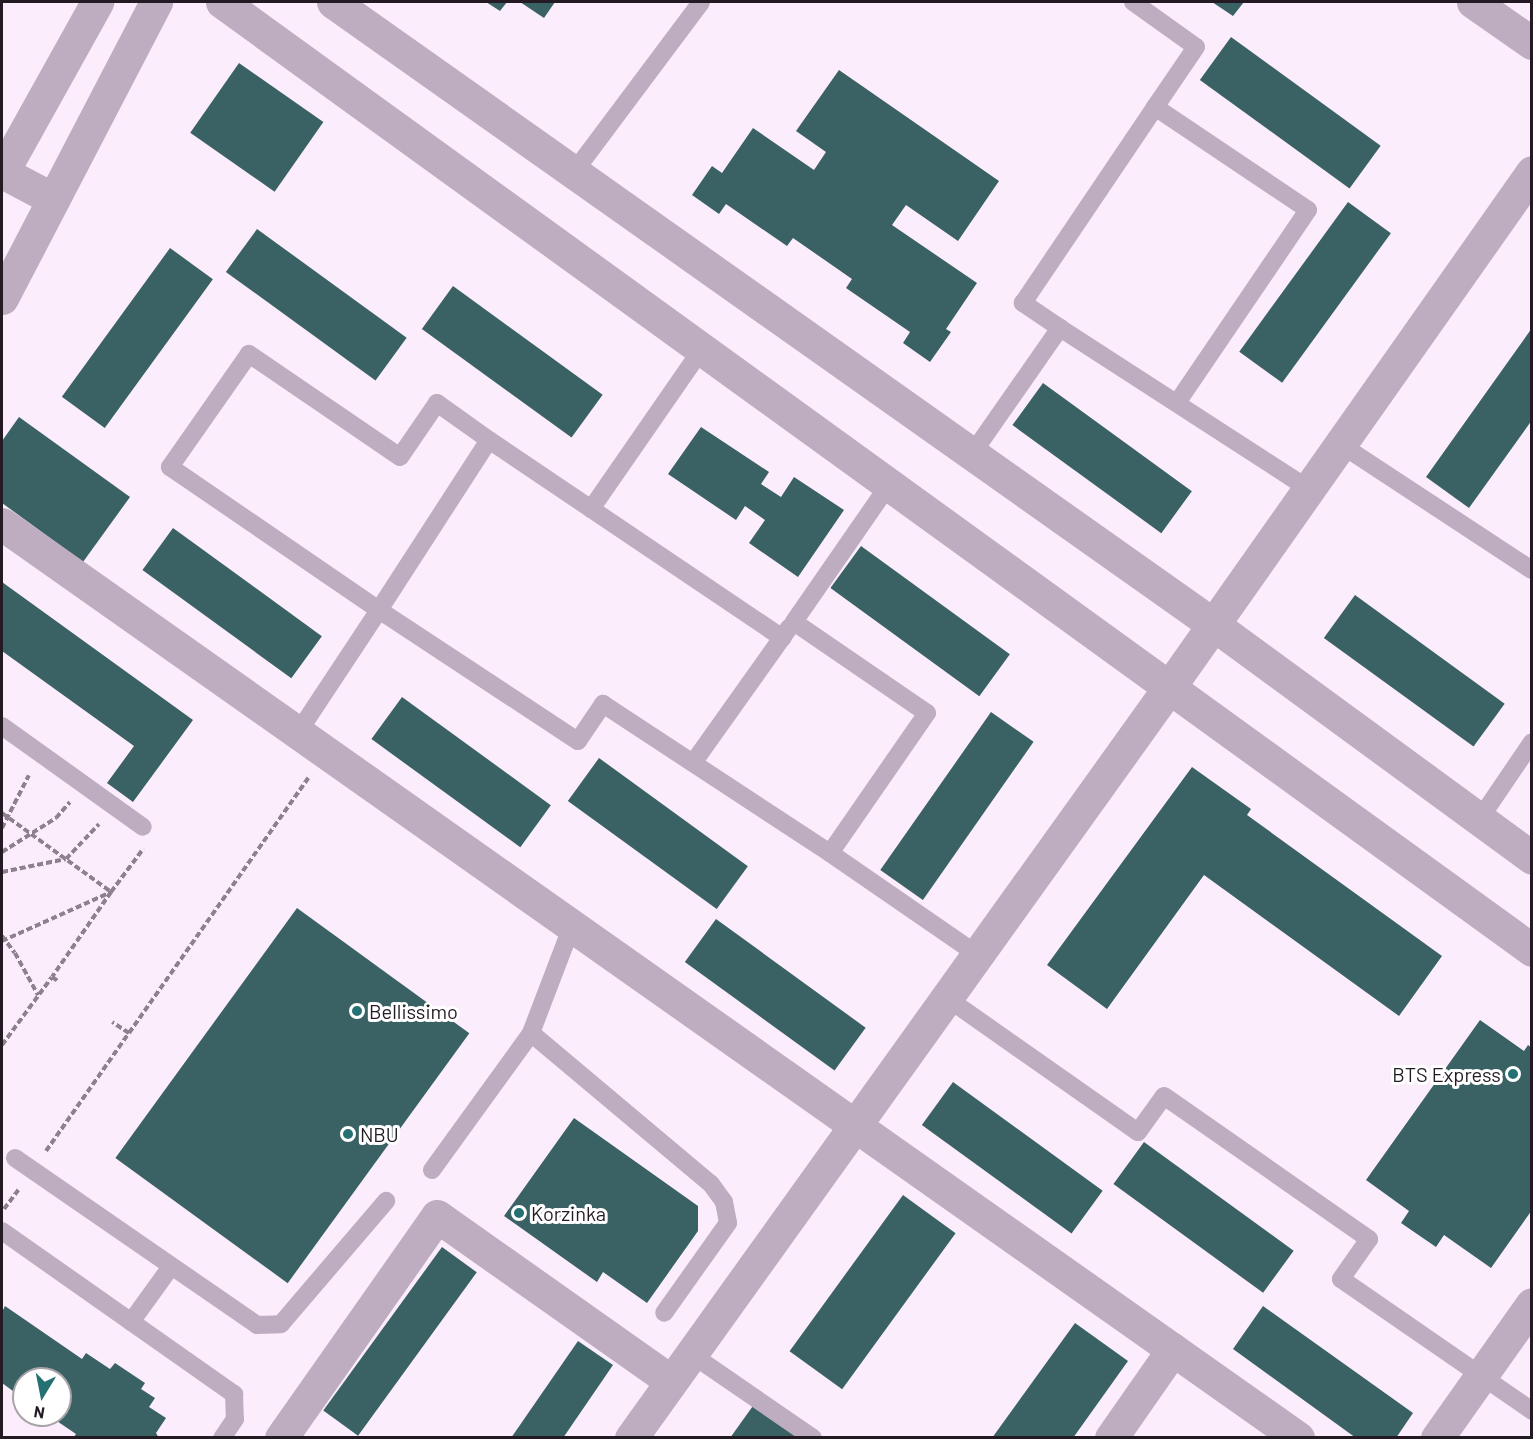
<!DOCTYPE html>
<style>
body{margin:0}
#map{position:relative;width:1533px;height:1439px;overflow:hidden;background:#fcedfd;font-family:Barlow,sans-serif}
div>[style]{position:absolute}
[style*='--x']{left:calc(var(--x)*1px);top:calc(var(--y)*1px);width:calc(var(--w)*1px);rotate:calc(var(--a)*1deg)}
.building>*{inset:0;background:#3a6264;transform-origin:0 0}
.path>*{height:4px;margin-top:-2px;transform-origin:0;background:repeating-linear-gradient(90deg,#8d818e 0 6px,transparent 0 9px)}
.service>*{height:18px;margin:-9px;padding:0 9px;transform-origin:9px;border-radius:9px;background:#beadc0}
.minor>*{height:33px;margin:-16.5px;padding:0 16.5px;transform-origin:16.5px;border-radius:16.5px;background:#beadc0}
.tertiary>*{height:33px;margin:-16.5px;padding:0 16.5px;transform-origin:16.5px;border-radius:16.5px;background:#beadc0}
.dots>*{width:16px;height:16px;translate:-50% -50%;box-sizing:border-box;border:3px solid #fff;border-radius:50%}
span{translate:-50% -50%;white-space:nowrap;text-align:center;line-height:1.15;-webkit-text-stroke:6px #fff;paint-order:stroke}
.poi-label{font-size:20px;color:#231a24}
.left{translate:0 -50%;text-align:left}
.right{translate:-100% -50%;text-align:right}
.frame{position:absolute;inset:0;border:3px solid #231a24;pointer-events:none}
.north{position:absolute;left:12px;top:1367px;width:60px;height:60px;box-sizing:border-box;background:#fff;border:2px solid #a7a3a7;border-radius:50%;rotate:190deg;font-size:16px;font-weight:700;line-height:24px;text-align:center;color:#231a24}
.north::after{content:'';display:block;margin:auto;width:21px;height:27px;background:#257073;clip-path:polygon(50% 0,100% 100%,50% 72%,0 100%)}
</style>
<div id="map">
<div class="building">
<i style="clip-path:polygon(486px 2px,507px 2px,500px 11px)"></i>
<i style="clip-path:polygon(520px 2px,555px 2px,544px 18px)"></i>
<i style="clip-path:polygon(1212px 2px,1244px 2px,1233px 16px)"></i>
<i style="left:1231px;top:37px;width:185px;height:53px;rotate:36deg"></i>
<i style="left:239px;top:63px;width:103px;height:85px;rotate:35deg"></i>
<i style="clip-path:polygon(839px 70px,999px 181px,958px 241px,906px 205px,892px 225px,977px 283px,946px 329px,951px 332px,930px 362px,903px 343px,910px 332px,846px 288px,852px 279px,793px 238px,787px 246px,726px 204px,719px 214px,692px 195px,712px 166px,722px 173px,753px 128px,814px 170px,826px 152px,796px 131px)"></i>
<i style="left:1348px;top:202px;width:53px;height:185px;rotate:36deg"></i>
<i style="left:257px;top:229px;width:185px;height:53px;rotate:36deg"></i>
<i style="left:170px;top:248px;width:53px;height:184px;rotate:36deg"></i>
<i style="left:453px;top:286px;width:185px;height:53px;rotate:36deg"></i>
<i style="clip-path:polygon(1532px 328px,1532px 420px,1469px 508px,1426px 477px)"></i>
<i style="left:1043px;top:383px;width:184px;height:52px;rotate:36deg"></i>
<i style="clip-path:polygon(19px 417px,130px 497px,83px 562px,2px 503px,2px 441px)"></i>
<i style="clip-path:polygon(701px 427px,769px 472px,761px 484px,781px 497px,794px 477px,844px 510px,798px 577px,749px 543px,765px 520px,745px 506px,736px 520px,668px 474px)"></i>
<i style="left:173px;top:528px;width:184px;height:52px;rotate:36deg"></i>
<i style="left:861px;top:546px;width:184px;height:52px;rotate:36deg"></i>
<i style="clip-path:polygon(2px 582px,193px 720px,133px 802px,107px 783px,134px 746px,2px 651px)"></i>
<i style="left:1355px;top:595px;width:185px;height:53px;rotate:36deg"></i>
<i style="left:402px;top:697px;width:184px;height:52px;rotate:36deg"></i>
<i style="left:991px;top:712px;width:52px;height:193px;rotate:35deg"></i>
<i style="left:599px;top:758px;width:184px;height:53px;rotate:36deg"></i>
<i style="clip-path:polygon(1192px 767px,1251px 809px,1247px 815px,1442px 956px,1399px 1016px,1204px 875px,1107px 1009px,1047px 965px)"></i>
<i style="left:297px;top:908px;width:213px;height:309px;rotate:36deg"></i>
<i style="left:716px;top:919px;width:185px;height:53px;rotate:36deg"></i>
<i style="clip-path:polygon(1480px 1020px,1524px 1051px,1528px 1045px,1532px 1048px,1532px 1210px,1491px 1268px,1444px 1235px,1436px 1247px,1401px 1223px,1409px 1211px,1366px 1180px)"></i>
<i style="left:953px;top:1082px;width:185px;height:53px;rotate:36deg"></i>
<i style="clip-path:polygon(574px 1118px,698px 1206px,698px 1231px,647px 1303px,603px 1272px,597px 1282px,504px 1216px)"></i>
<i style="left:1144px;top:1142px;width:185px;height:52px;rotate:36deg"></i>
<i style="left:903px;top:1195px;width:65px;height:193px;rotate:36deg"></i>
<i style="left:442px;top:1247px;width:43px;height:202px;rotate:36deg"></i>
<i style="clip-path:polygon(5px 1306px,82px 1359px,86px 1353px,110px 1369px,115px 1363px,145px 1383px,141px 1389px,155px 1398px,149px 1407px,166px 1418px,156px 1433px,159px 1438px,73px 1438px,76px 1434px,48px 1415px,60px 1415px,60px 1379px,24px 1379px,24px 1399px,2px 1383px,2px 1312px)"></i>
<i style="clip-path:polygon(1263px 1306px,1413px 1413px,1396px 1438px,1356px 1438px,1233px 1349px)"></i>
<i style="clip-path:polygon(1075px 1323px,1128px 1361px,1073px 1438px,992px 1438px)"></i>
<i style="clip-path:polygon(578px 1341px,613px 1365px,563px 1438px,511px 1438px)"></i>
<i style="clip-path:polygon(755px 1403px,805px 1438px,730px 1438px)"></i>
</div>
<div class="path">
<i style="--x:2;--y:813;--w:135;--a:35.9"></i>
<i style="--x:111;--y:892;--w:103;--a:124.8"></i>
<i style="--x:52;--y:977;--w:7;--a:34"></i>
<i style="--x:2;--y:828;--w:59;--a:-63"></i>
<i style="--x:2;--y:852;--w:64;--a:-32.2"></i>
<i style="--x:56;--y:818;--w:21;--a:-49"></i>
<i style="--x:2;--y:872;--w:65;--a:-11.5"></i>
<i style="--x:66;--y:859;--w:48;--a:-46.7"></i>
<i style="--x:2;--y:936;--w:21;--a:53"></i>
<i style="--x:15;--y:953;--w:48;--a:61.3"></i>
<i style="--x:2;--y:941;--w:120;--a:-24.2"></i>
<i style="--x:111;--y:892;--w:54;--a:-53.3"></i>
<i style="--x:129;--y:1033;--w:312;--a:-54.9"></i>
<i style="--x:2;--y:1045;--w:84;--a:-53.7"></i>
<i style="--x:46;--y:1151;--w:144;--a:-54.9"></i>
<i style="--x:129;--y:1033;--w:20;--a:-147"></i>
<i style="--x:4;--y:1209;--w:25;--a:-53"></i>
</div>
<div class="service">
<i style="--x:1133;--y:2;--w:77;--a:35.5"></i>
<i style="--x:1196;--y:47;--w:73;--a:124.3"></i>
<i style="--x:574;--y:172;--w:212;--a:-53.2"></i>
<i style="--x:1060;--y:328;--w:45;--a:-146"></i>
<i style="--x:1023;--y:303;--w:236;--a:-56"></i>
<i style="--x:1155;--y:107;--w:184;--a:33.9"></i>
<i style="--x:1308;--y:210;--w:233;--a:124.2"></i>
<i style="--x:489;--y:440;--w:64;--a:-144.6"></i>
<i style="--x:437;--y:403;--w:65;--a:124.4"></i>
<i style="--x:400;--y:457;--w:183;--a:-145.7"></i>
<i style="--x:249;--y:354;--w:138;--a:125"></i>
<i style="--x:170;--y:467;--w:253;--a:34.4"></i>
<i style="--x:379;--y:610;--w:202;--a:-57.1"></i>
<i style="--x:489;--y:440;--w:354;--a:34"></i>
<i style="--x:1340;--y:444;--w:230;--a:33.3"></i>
<i style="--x:972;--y:454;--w:154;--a:-55.1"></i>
<i style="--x:1060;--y:328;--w:297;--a:32.9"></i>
<i style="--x:888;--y:486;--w:165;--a:124.7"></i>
<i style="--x:794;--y:622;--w:161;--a:34.4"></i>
<i style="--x:927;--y:713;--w:170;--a:124.7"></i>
<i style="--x:830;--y:853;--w:180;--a:34.6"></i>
<i style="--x:591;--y:509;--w:193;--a:-55.3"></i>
<i style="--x:2;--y:726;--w:173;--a:35.6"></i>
<i style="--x:299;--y:731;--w:145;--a:-56.5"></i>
<i style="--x:379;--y:610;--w:238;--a:33.4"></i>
<i style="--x:578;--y:741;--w:45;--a:-56"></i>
<i style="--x:603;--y:704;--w:272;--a:33.3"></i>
<i style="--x:693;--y:763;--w:166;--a:-54.6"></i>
<i style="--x:1479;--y:820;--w:94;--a:-55.8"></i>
<i style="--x:573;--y:923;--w:118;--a:110.9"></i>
<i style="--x:531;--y:1033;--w:235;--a:40"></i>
<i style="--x:711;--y:1184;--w:22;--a:54"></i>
<i style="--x:724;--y:1202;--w:21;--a:79"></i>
<i style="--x:728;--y:1223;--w:110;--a:125.4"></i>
<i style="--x:947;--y:998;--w:233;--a:35.1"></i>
<i style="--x:1138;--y:1132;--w:44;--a:-54.2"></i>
<i style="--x:1164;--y:1096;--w:250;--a:34.9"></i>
<i style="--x:1369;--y:1239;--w:49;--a:125"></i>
<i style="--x:1341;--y:1279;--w:232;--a:34.6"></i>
<i style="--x:15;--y:1158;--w:294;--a:34.6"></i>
<i style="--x:257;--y:1325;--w:24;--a:-2"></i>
<i style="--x:281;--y:1324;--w:162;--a:-49.5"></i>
<i style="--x:432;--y:1170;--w:169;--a:-54.1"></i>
<i style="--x:2;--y:1231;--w:284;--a:35.1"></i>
<i style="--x:234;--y:1394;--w:25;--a:88"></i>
<i style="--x:235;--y:1419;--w:23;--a:124"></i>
<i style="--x:131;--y:1322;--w:67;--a:-54.2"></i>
<i style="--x:691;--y:1354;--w:148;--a:34.5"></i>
</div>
<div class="minor">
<i style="--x:1473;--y:2;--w:72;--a:34.8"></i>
<i style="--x:2;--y:172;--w:58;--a:27.9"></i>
<i style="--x:2;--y:524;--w:1586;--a:35.19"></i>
<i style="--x:281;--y:1438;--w:271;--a:-54.9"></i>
<i style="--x:437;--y:1216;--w:286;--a:35.2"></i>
<i style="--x:631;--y:1438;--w:922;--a:-54.36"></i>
<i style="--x:1168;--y:689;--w:632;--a:-54.85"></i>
<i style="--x:1111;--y:1438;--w:108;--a:-55.1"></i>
<i style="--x:1437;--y:1438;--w:164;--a:-54.7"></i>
</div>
<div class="tertiary">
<i style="--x:222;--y:2;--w:1617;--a:35.89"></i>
<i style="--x:333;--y:2;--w:1079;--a:35.27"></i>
<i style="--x:1214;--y:625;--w:394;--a:36.2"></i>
<i style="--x:2;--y:173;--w:196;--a:-60.9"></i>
<i style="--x:2;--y:298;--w:334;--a:-62.5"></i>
</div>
<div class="dots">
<i style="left:357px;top:1011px;background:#257073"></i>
<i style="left:1513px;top:1074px;background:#257073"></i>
<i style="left:348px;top:1134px;background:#257073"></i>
<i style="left:519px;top:1213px;background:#257073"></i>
</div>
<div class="poi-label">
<span class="left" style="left:369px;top:1011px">Bellissimo</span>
<span class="right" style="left:1501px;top:1074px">BTS Express</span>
<span class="left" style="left:360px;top:1134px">NBU</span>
<span class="left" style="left:531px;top:1213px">Korzinka</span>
</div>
<div class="frame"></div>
<div class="north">N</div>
</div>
